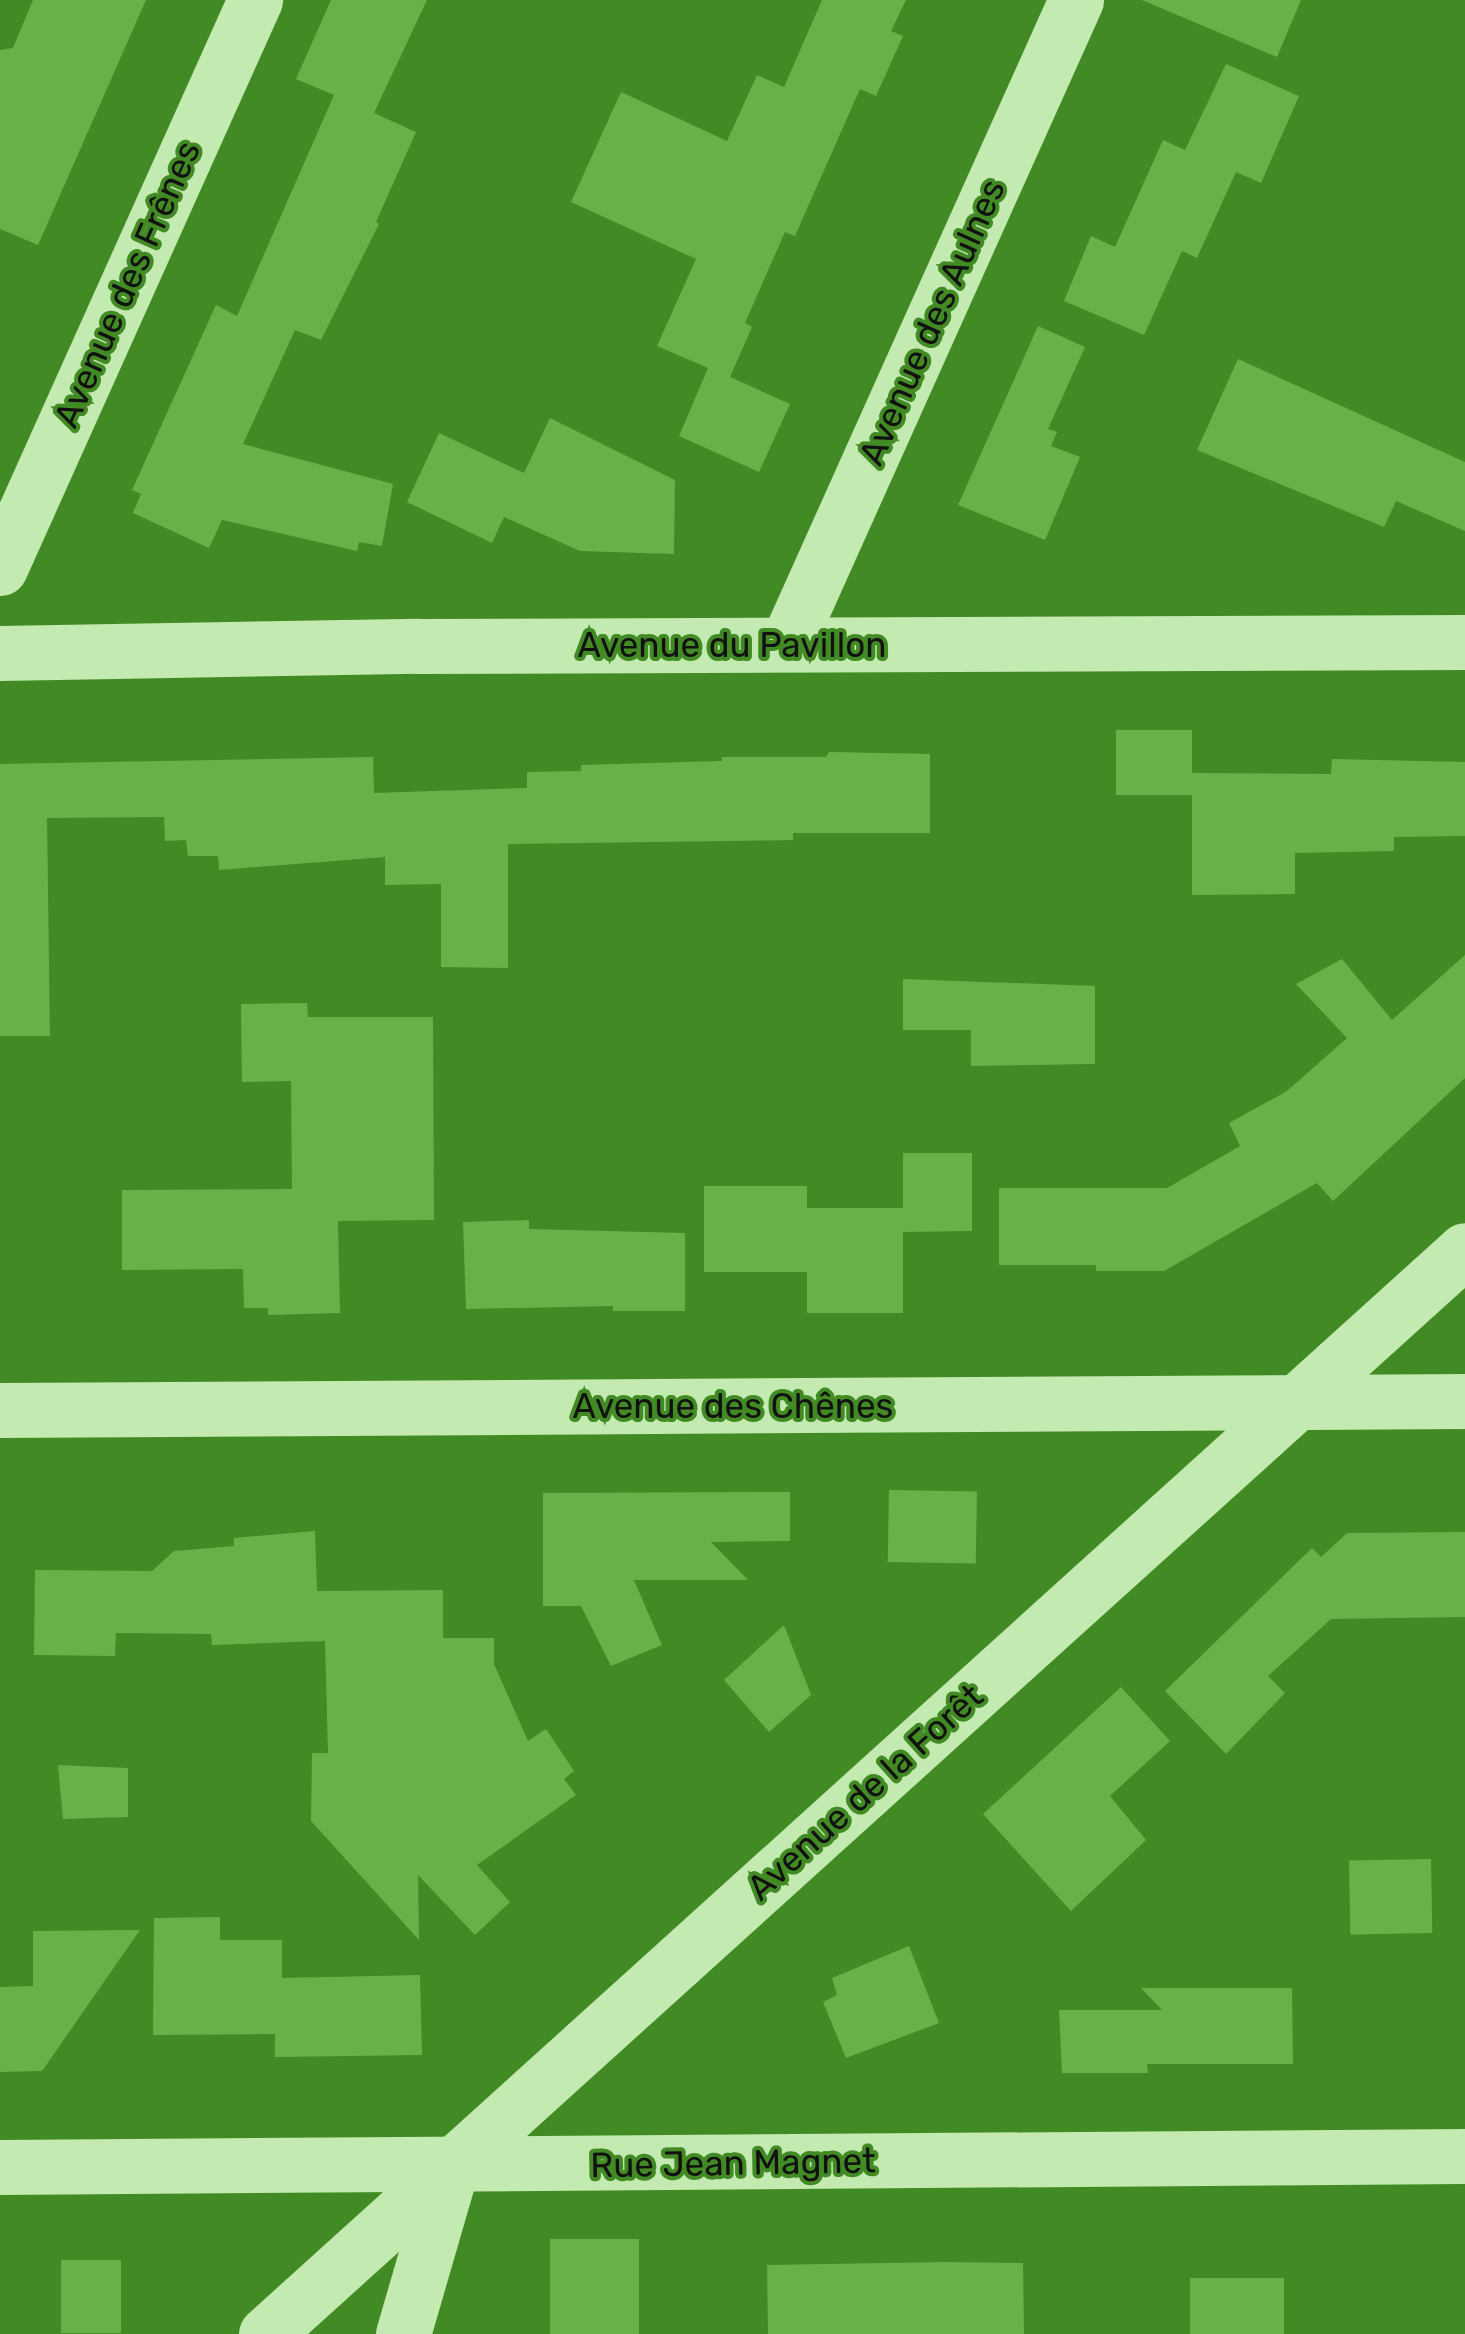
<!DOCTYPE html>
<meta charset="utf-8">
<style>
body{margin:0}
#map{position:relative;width:1465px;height:2334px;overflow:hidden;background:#428b24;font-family:Rubik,sans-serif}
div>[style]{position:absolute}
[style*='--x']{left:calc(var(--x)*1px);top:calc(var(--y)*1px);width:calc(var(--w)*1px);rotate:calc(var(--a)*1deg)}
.building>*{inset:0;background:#68b148;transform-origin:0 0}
.minor>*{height:55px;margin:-27.5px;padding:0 27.5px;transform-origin:27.5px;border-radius:27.5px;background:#c3eab1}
span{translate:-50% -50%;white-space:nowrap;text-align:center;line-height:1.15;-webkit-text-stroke:8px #428b24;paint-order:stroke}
.street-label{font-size:35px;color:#111}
</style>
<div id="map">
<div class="building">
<i style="clip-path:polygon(33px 0,146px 0,38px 245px,0 229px,0 50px,13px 48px)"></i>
<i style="clip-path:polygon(331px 0,427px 0,374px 113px,416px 132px,376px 222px,379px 224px,321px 340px,295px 330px,243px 444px,393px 484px,382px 546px,359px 542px,357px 551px,222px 520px,209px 548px,133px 513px,141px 494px,132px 490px,216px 305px,237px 316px,334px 95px,296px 79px)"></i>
<i style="clip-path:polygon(822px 0,906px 0,891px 31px,903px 36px,876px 96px,860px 89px,795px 236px,785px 232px,745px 323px,752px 327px,730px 377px,790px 404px,759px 472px,679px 436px,708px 368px,657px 346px,696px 259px,571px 202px,621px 92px,727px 141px,757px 75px,784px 87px)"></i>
<i style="clip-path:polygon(1142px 0,1301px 0,1277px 57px)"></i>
<i style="clip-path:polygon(1226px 64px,1299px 96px,1261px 183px,1236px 172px,1197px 258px,1182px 251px,1144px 335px,1064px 301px,1091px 236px,1115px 247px,1163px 140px,1185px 150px)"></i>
<i style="clip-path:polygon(1038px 326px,1085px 347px,1048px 429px,1057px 432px,1051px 446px,1080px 457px,1045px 540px,958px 505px)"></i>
<i style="clip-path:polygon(1238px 359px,1465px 462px,1465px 531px,1396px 501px,1384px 527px,1197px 450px)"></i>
<i style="clip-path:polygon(550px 418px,675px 480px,674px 554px,580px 551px,504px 517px,492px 543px,407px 502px,439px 433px,524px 473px)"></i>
<i style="left:1116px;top:730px;width:76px;height:65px"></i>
<i style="clip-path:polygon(829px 752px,930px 754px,930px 833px,793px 833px,793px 840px,508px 844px,508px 968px,441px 967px,441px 884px,385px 885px,385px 857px,219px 870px,218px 856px,188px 856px,186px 840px,165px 841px,164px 817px,47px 818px,50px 1036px,0 1036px,0 764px,373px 757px,374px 793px,527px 788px,527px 772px,581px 771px,581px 765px,722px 761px,722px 757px,826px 757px)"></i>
<i style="clip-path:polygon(1332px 759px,1465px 762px,1465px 836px,1394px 837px,1394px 851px,1295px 853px,1295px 894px,1192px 895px,1192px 773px,1331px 774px)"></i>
<i style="clip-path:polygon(1465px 955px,1465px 1078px,1333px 1201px,1317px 1183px,1164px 1271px,1096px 1271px,1096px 1265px,999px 1265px,999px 1188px,1167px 1188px,1240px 1146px,1229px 1123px,1287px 1091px,1347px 1038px,1296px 984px,1342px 959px,1392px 1020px)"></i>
<i style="clip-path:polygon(903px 979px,1095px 986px,1095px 1064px,971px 1066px,971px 1030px,903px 1030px)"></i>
<i style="clip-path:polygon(307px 1003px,308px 1017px,433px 1017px,434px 1220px,338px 1221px,340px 1313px,268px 1315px,268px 1308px,244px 1308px,243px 1269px,122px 1270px,122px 1190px,292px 1189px,291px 1081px,242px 1082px,241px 1004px)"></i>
<i style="clip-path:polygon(903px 1153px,972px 1153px,972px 1231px,903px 1232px,903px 1313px,807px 1313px,807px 1272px,704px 1272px,704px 1186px,807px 1186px,807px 1208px,903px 1208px)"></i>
<i style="clip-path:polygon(529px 1220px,529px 1229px,685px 1233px,685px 1311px,613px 1311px,613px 1306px,466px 1309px,463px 1222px)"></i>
<i style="left:889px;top:1490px;width:88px;height:72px;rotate:1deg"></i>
<i style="clip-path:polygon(790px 1492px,790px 1541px,711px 1542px,748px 1580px,634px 1580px,662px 1645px,611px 1666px,581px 1606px,543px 1606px,543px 1493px)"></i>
<i style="clip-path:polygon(315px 1531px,317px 1591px,443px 1590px,443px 1638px,494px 1638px,494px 1664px,528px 1741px,546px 1729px,574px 1771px,564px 1779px,576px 1795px,477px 1865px,510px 1902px,475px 1935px,418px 1875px,419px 1940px,311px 1821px,312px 1753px,328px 1753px,325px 1641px,212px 1645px,211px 1634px,116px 1633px,115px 1656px,34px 1655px,35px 1570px,152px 1571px,174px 1551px,234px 1546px,234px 1538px)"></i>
<i style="clip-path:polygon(1465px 1532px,1465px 1617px,1331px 1619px,1268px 1676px,1285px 1693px,1226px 1754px,1165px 1691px,1312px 1548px,1321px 1557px,1347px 1533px)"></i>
<i style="clip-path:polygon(784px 1625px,811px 1695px,769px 1732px,724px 1680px)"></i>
<i style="clip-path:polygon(1121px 1687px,1170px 1741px,1110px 1796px,1146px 1840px,1071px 1911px,983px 1814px)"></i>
<i style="clip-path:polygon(58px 1765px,128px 1768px,128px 1817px,63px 1819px)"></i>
<i style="left:1431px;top:1859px;width:74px;height:82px;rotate:89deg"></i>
<i style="clip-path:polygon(220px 1917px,220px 1940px,282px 1940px,282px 1978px,420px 1975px,422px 2055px,275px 2057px,275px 2034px,153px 2035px,154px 1918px)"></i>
<i style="clip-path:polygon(140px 1930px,42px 2071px,0 2072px,0 1987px,33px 1986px,33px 1931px)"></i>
<i style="clip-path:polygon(909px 1946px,939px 2023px,846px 2058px,823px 2002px,837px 1995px,832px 1978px)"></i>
<i style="clip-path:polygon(1141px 1988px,1292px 1988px,1293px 2064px,1147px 2064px,1148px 2073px,1062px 2073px,1059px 2010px,1162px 2010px)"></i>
<i style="left:550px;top:2239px;width:89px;height:95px"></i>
<i style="left:61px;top:2260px;width:60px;height:73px"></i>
<i style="clip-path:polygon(947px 2262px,1023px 2263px,1024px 2334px,768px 2334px,767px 2265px)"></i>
<i style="left:1190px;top:2278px;width:94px;height:56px"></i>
</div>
<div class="minor">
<i style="--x:0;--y:568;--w:623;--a:-65.82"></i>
<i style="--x:787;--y:644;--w:706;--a:-65.83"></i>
<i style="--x:0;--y:653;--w:418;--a:-1"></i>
<i style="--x:418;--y:646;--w:1047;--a:-0.22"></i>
<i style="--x:0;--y:1410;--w:1465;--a:-0.35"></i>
<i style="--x:0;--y:2167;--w:1465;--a:-0.43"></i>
<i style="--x:266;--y:2334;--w:1616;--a:-42.12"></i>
<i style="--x:403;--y:2334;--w:176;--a:-73.8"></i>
</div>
<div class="street-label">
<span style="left:127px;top:284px;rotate:-66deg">Avenue des Frênes</span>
<span style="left:932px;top:322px;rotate:-66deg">Avenue des Aulnes</span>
<span style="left:732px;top:645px">Avenue du Pavillon</span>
<span style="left:733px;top:1406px">Avenue des Chênes</span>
<span style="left:865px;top:1792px;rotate:-42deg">Avenue de la Forêt</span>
<span style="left:733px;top:2163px;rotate:-1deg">Rue Jean Magnet</span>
</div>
</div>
